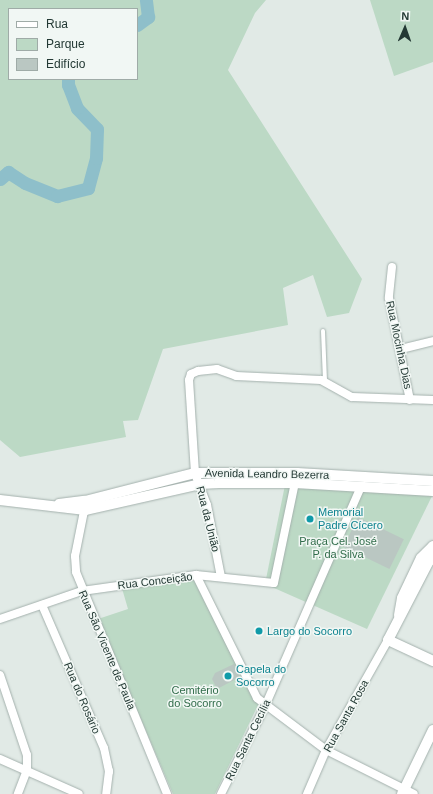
<!DOCTYPE html>
<meta charset="utf-8">
<style>
body{margin:0}
#map{position:relative;width:433px;height:794px;overflow:hidden;background:#e1eae6;font-family:Helvetica,sans-serif}
div>[style]{position:absolute}
[style*='--x']{left:calc(var(--x)*1px);top:calc(var(--y)*1px);width:calc(var(--w)*1px);rotate:calc(var(--a)*1deg)}
.green>*{inset:0;background:#bcd9c5}
.river>*{height:13px;margin:-6.5px;padding:0 6.5px;transform-origin:6.5px;border-radius:6.5px;background:#8ebfca}
.building>*{inset:0;background:#bac7c2;transform-origin:0 0}
.roads{filter:drop-shadow(0 0 1px #a4b1ad) drop-shadow(0 0 1px #a4b1ad)}
.service>*{height:4px;margin:-2px;padding:0 2px;transform-origin:2px;border-radius:2px;background:#fff}
.minor>*{height:8px;margin:-4px;padding:0 4px;transform-origin:4px;border-radius:4px;background:#fff}
.tertiary>*{height:10px;margin:-5px;padding:0 5px;transform-origin:5px;border-radius:5px;background:#fff}
.dots>*{width:11px;height:11px;translate:-50% -50%;box-sizing:border-box;border:2px solid #f1f7f4;border-radius:50%}
span{translate:-50% -50%;white-space:nowrap;text-align:center;line-height:1.15;-webkit-text-stroke:3px #f1f7f4;paint-order:stroke}
.street-label{font-size:11px;color:#233934}
.culture-label{font-size:11px;color:#0d838f}
.left{translate:0 -50%;text-align:left}
.park-label{font-size:11px;color:#316c4a}
.legend{position:absolute;left:8px;top:8px;width:130px;height:72px;box-sizing:border-box;background:#f1f7f4;border:1px solid #9faba7;margin:0;padding:5px 7px;list-style:none;font-size:12px;color:#233934}
.legend li{display:flex;align-items:center;gap:8px;height:20px}
.legend b{width:20px;border:1px solid #9faba7}
.north{position:absolute;left:385px;top:8px;width:40px;height:40px;-webkit-text-stroke:3px #f1f7f4;paint-order:stroke;rotate:2deg;font-size:11px;font-weight:700;line-height:16px;text-align:center;color:#233934}
.north::after{content:'';display:block;margin:auto;width:14px;height:18px;background:#233934;clip-path:polygon(50% 0,100% 100%,50% 72%,0 100%)}
</style>
<div id="map">
<div class="green">
<i style="clip-path:polygon(evenodd,0 0,266px 0,255px 13px,228px 70px,362px 279px,349px 313px,327px 317px,313px 275px,283px 288px,288px 325px,163px 349px,138px 420px,123px 421px,126px 437px,20px 457px,0 440px,0 0,9px 9px,137px 9px,137px 79px,9px 79px,9px 9px)"></i>
<i style="clip-path:polygon(370px 0,433px 0,433px 62px,394px 76px)"></i>
<i style="clip-path:polygon(285px 485px,433px 494px,367px 629px,265px 584px)"></i>
<i style="clip-path:polygon(198px 580px,260px 701px,215px 794px,173px 794px,98px 619px,128px 609px,121px 585px)"></i>
</div>
<div class="river">
<i style="--x:137;--y:25;--w:14;--a:-36"></i>
<i style="--x:148;--y:17;--w:17;--a:-97"></i>
<i style="--x:0;--y:179;--w:11;--a:-41"></i>
<i style="--x:8;--y:172;--w:20;--a:33"></i>
<i style="--x:25;--y:183;--w:35;--a:22"></i>
<i style="--x:57;--y:196;--w:32;--a:-14"></i>
<i style="--x:88;--y:188;--w:31;--a:-75"></i>
<i style="--x:96;--y:158;--w:29;--a:-88"></i>
<i style="--x:97;--y:129;--w:29;--a:-134"></i>
<i style="--x:77;--y:108;--w:25;--a:-111"></i>
<i style="--x:68;--y:85;--w:6;--a:-90"></i>
</div>
<div class="building">
<i style="left:358px;top:517px;width:51px;height:33px;rotate:26deg"></i>
<i style="clip-path:polygon(234px 664px,240px 677px,217px 689px,212px 679px,215px 673px)"></i>
</div>
<div class="roads">
<div class="service">
<i style="--x:323;--y:331;--w:50;--a:87.7"></i>
</div>
<div class="minor">
<i style="--x:392;--y:267;--w:31;--a:96"></i>
<i style="--x:389;--y:298;--w:104;--a:78.4"></i>
<i style="--x:401;--y:349;--w:33;--a:-14"></i>
<i style="--x:85;--y:506;--w:51;--a:101.3"></i>
<i style="--x:75;--y:556;--w:16;--a:86"></i>
<i style="--x:76;--y:572;--w:240;--a:67.7"></i>
<i style="--x:196;--y:575;--w:137;--a:63.6"></i>
<i style="--x:257;--y:698;--w:86;--a:37"></i>
<i style="--x:326;--y:750;--w:98;--a:26.6"></i>
<i style="--x:221;--y:577;--w:73;--a:-101"></i>
<i style="--x:207;--y:505;--w:34;--a:-111"></i>
<i style="--x:195;--y:473;--w:93;--a:-93.7"></i>
<i style="--x:189;--y:380;--w:6;--a:-72"></i>
<i style="--x:191;--y:374;--w:8;--a:-23"></i>
<i style="--x:198;--y:371;--w:19;--a:-6"></i>
<i style="--x:217;--y:369;--w:20;--a:20"></i>
<i style="--x:236;--y:376;--w:85;--a:2.7"></i>
<i style="--x:321;--y:380;--w:35;--a:29"></i>
<i style="--x:352;--y:397;--w:81;--a:2.1"></i>
<i style="--x:42;--y:605;--w:156;--a:66.6"></i>
<i style="--x:104;--y:748;--w:24;--a:78"></i>
<i style="--x:109;--y:771;--w:23;--a:97"></i>
<i style="--x:0;--y:619;--w:87;--a:-18.9"></i>
<i style="--x:82;--y:591;--w:115;--a:-8"></i>
<i style="--x:196;--y:575;--w:78;--a:5.9"></i>
<i style="--x:274;--y:583;--w:107;--a:-78.2"></i>
<i style="--x:0;--y:675;--w:84;--a:71.4"></i>
<i style="--x:27;--y:755;--w:15;--a:90"></i>
<i style="--x:27;--y:770;--w:26;--a:111"></i>
<i style="--x:0;--y:759;--w:86;--a:23.9"></i>
<i style="--x:221;--y:794;--w:101;--a:-63.4"></i>
<i style="--x:266;--y:704;--w:237;--a:-66.4"></i>
<i style="--x:307;--y:794;--w:48;--a:-66.6"></i>
<i style="--x:326;--y:750;--w:126;--a:-60.6"></i>
</div>
<div class="tertiary">
<i style="--x:0;--y:500;--w:86;--a:6.7"></i>
<i style="--x:85;--y:510;--w:118;--a:-12.7"></i>
<i style="--x:200;--y:484;--w:19;--a:-3"></i>
<i style="--x:219;--y:483;--w:76;--a:0"></i>
<i style="--x:295;--y:483;--w:138;--a:3.3"></i>
<i style="--x:59;--y:504;--w:26;--a:-7"></i>
<i style="--x:85;--y:501;--w:114;--a:-14.3"></i>
<i style="--x:195;--y:473;--w:102;--a:0"></i>
<i style="--x:297;--y:473;--w:136;--a:3.4"></i>
<i style="--x:433;--y:546;--w:16;--a:105"></i>
<i style="--x:429;--y:561;--w:89;--a:117.4"></i>
<i style="--x:388;--y:640;--w:50;--a:25"></i>
<i style="--x:399;--y:615;--w:17;--a:-80"></i>
<i style="--x:402;--y:598;--w:44;--a:-64.6"></i>
<i style="--x:421;--y:558;--w:16;--a:-45"></i>
<i style="--x:402;--y:794;--w:71;--a:-64.2"></i>
</div>
</div>
<div class="dots">
<i style="left:310px;top:519px;background:#0f9aa8"></i>
<i style="left:259px;top:631px;background:#0f9aa8"></i>
<i style="left:228px;top:676px;background:#0f9aa8"></i>
</div>
<div class="street-label">
<span style="left:399px;top:345px;rotate:78deg">Rua Mocinha Dias</span>
<span style="left:267px;top:474px;rotate:1deg">Avenida Leandro Bezerra</span>
<span style="left:208px;top:519px;rotate:76deg">Rua da União</span>
<span style="left:155px;top:581px;rotate:-7deg">Rua Conceição</span>
<span style="left:107px;top:650px;rotate:67deg">Rua São Vicente de Paula</span>
<span style="left:82px;top:698px;rotate:67deg">Rua do Rosário</span>
<span style="left:346px;top:716px;rotate:-61deg">Rua Santa Rosa</span>
<span style="left:248px;top:740px;rotate:-64deg">Rua Santa Cecília</span>
</div>
<div class="culture-label">
<span class="left" style="left:318px;top:519px">Memorial<br>Padre Cícero</span>
<span class="left" style="left:267px;top:631px">Largo do Socorro</span>
<span class="left" style="left:236px;top:676px">Capela do<br>Socorro</span>
</div>
<div class="park-label">
<span style="left:338px;top:548px">Praça Cel. José<br>P. da Silva</span>
<span style="left:195px;top:697px">Cemitério<br>do Socorro</span>
</div>
<ul class="legend">
<li><b style="height:5px;background:#fff"></b>Rua</li>
<li><b style="height:11px;background:#bcd9c5"></b>Parque</li>
<li><b style="height:11px;background:#bac7c2"></b>Edifício</li>
</ul>
<div class="north">N</div>
</div>
